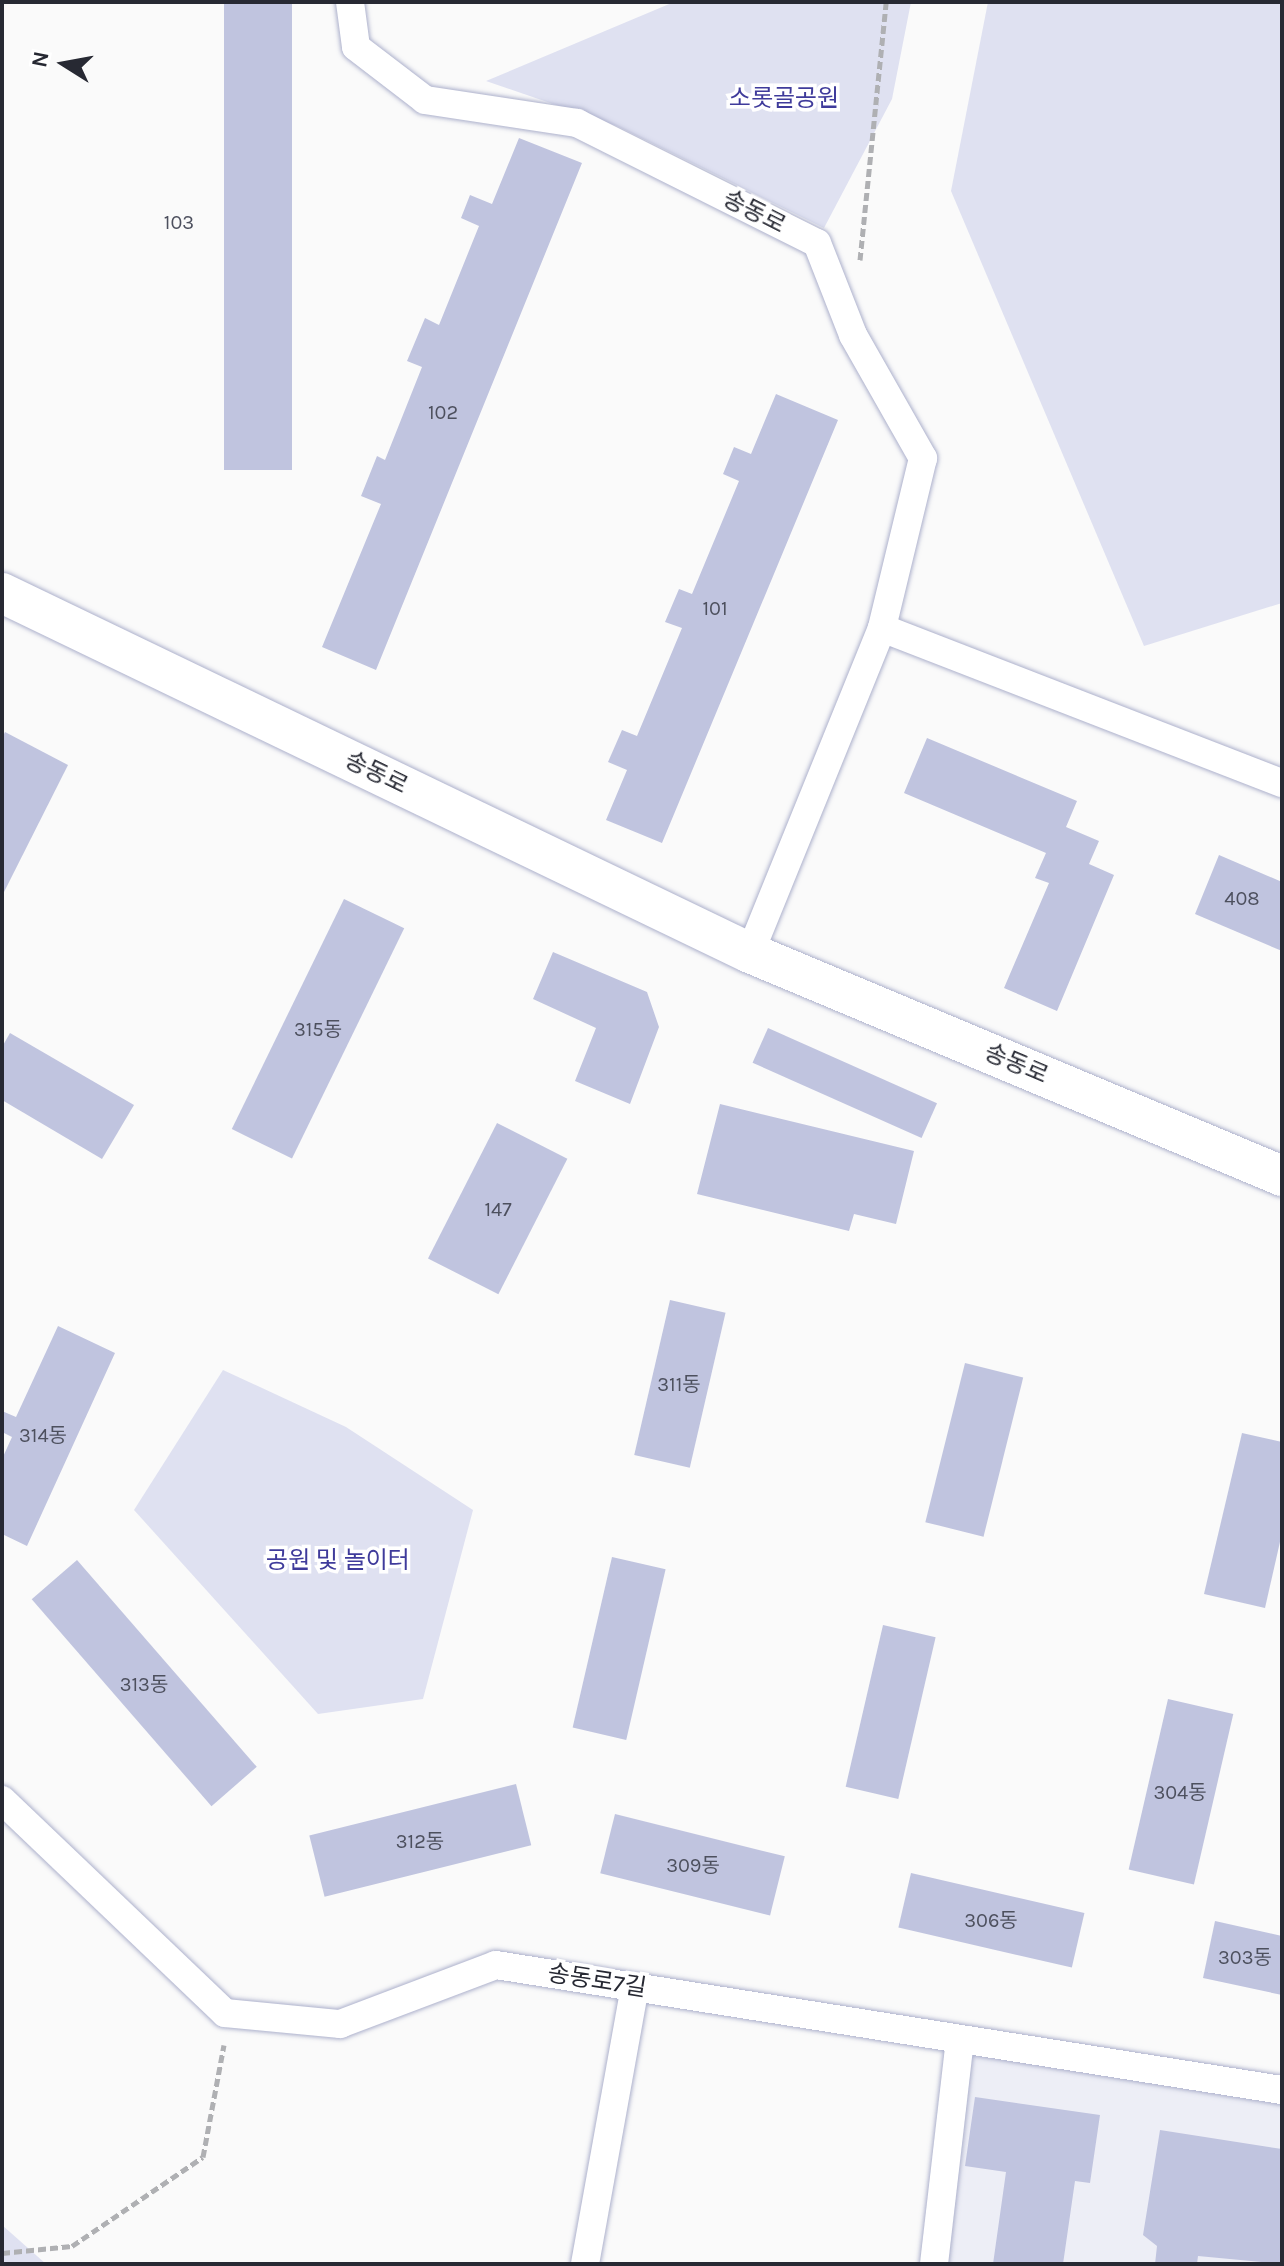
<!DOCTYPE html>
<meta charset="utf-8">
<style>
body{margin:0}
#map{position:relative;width:1284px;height:2266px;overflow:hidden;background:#fafafa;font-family:Karla,"Noto Sans KR",sans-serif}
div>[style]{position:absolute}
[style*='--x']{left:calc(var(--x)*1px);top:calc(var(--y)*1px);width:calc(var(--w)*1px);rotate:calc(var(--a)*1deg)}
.built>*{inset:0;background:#edeef6}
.green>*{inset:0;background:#dfe1f1}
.building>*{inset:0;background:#c0c4df;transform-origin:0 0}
.path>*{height:5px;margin-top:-2.5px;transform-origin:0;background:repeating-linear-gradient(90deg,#afb0b3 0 8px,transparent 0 12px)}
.roads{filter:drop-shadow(0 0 2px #adb1cc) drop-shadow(0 0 2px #adb1cc)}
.street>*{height:28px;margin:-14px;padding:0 14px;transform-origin:14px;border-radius:14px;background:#fff}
.secondary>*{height:40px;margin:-20px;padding:0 20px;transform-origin:20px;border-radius:20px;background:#fff}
span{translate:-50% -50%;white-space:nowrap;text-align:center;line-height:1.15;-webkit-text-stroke:7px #fff;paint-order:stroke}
.number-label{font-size:20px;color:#4d505e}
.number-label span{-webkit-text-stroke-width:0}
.park-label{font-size:24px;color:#3f3b9b}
.street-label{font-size:24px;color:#272933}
.frame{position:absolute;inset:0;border:4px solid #272933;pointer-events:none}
.north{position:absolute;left:24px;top:24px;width:80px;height:80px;-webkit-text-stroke:6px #fff;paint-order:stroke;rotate:281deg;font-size:22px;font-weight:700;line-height:32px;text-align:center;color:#272933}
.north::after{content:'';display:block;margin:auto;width:28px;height:36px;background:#272933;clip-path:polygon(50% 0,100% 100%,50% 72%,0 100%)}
</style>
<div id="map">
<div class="built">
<i style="clip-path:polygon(960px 2039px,1282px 2090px,1282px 2264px,934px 2264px)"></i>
</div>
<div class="green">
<i style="clip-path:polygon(674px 2px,911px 2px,892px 99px,824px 228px,617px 126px,486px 81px)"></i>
<i style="clip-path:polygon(988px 2px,1282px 2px,1282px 603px,1144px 646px,951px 191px)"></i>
<i style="clip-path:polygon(223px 1370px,346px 1427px,473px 1510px,423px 1699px,318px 1714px,134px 1510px)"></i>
<i style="clip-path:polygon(2px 2225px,46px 2264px,2px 2264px)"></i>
</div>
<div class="building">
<i style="left:224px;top:2px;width:68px;height:468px"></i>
<i style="clip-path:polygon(519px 138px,582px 163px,376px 670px,322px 647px,381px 504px,361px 496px,377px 456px,385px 460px,422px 367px,407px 361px,425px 318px,439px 325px,479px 226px,461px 218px,470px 195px,492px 204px)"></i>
<i style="clip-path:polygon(776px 394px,838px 420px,662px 843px,606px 820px,627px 770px,608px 762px,622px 730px,637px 736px,682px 628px,665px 622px,679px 589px,692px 594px,739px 481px,723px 474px,734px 447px,751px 454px)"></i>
<i style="clip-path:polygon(5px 732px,68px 765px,2px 896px,2px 738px)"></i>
<i style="clip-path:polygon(927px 738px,1077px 801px,1066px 827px,1099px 841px,1089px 864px,1114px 875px,1057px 1011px,1004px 988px,1049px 883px,1035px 878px,1046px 853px,904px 793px)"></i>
<i style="clip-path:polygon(1219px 855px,1282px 882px,1282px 951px,1195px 914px)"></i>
<i style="left:344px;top:899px;width:67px;height:256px;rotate:26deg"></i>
<i style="clip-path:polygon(553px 952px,647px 992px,659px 1027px,630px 1104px,575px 1081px,596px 1028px,533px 999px)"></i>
<i style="left:768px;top:1028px;width:185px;height:38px;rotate:24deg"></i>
<i style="clip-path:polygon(10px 1033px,134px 1105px,102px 1159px,2px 1100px,2px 1047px)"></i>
<i style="clip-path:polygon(720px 1104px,914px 1151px,896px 1224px,854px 1214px,849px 1231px,697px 1194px)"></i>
<i style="left:497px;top:1123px;width:79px;height:152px;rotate:27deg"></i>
<i style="left:670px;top:1300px;width:57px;height:159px;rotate:13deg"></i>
<i style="clip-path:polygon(58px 1326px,115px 1353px,27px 1546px,2px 1534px,2px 1459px,12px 1437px,2px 1432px,2px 1411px,16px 1417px)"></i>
<i style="left:965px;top:1363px;width:60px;height:164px;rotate:14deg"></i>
<i style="clip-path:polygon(1242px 1433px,1282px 1442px,1282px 1533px,1265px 1608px,1204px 1594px)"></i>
<i style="left:612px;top:1557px;width:55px;height:175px;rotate:13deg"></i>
<i style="left:77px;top:1560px;width:274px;height:60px;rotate:49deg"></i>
<i style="left:883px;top:1625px;width:54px;height:166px;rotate:13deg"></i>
<i style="left:1168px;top:1699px;width:67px;height:175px;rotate:13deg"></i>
<i style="left:516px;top:1784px;width:63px;height:213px;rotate:76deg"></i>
<i style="left:615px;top:1814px;width:175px;height:61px;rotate:14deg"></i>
<i style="left:911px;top:1873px;width:178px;height:56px;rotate:13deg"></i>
<i style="clip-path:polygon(1215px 1921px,1282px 1936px,1282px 1995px,1203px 1978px)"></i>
<i style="clip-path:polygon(975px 2097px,1100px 2115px,1090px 2183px,1075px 2181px,1063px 2264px,993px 2264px,1006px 2172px,965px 2166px)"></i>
<i style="clip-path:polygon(1160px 2130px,1282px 2149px,1282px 2264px,1198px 2256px,1197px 2264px,1155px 2264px,1157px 2246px,1143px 2235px)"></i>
</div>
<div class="path">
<i style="--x:860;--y:260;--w:259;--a:-84.2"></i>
<i style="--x:2;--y:2253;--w:70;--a:-5.7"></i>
<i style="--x:72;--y:2246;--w:158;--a:-34.2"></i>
<i style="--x:203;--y:2157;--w:114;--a:-79.4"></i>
</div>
<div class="roads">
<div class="street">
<i style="--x:350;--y:2;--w:45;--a:82.4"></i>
<i style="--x:356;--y:47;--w:87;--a:37.5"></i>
<i style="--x:425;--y:100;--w:154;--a:8.6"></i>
<i style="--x:577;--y:123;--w:268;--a:26.6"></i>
<i style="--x:817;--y:243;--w:99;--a:68.6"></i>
<i style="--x:853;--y:335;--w:142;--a:60.4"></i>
<i style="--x:923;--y:458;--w:175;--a:103.6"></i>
<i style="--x:882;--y:628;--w:429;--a:21.2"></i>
<i style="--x:750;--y:953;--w:351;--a:-67.9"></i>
<i style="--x:2;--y:1800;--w:308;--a:43.7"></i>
<i style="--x:225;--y:2013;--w:116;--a:5.5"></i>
<i style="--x:340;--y:2024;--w:167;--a:-20.7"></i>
<i style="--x:496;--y:1965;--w:796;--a:9.04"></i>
<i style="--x:585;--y:2264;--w:281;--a:-79.8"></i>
<i style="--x:934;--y:2264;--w:226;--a:-83.4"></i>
</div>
<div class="secondary">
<i style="--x:2;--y:593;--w:830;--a:25.7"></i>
<i style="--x:750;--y:953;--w:577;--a:22.74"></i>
</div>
</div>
<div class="number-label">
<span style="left:179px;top:222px">103</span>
<span style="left:443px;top:412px">102</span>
<span style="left:715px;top:608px">101</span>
<span style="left:1242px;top:898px">408</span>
<span style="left:318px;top:1029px">315동</span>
<span style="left:498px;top:1209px">147</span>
<span style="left:679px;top:1384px">311동</span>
<span style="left:43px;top:1435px">314동</span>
<span style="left:144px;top:1684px">313동</span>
<span style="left:1180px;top:1792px">304동</span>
<span style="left:420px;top:1841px">312동</span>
<span style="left:693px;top:1865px">309동</span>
<span style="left:991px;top:1920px">306동</span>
<span style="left:1245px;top:1957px">303동</span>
</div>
<div class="park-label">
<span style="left:784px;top:99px">소롯골공원</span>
<span style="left:338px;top:1561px">공원 및 놀이터</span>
</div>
<div class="street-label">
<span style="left:754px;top:212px;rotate:27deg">송동로</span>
<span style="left:376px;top:773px;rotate:26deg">송동로</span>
<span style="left:1016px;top:1064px;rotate:23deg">송동로</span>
<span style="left:597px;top:1981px;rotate:9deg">송동로7길</span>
</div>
<div class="frame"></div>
<div class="north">N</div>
</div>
